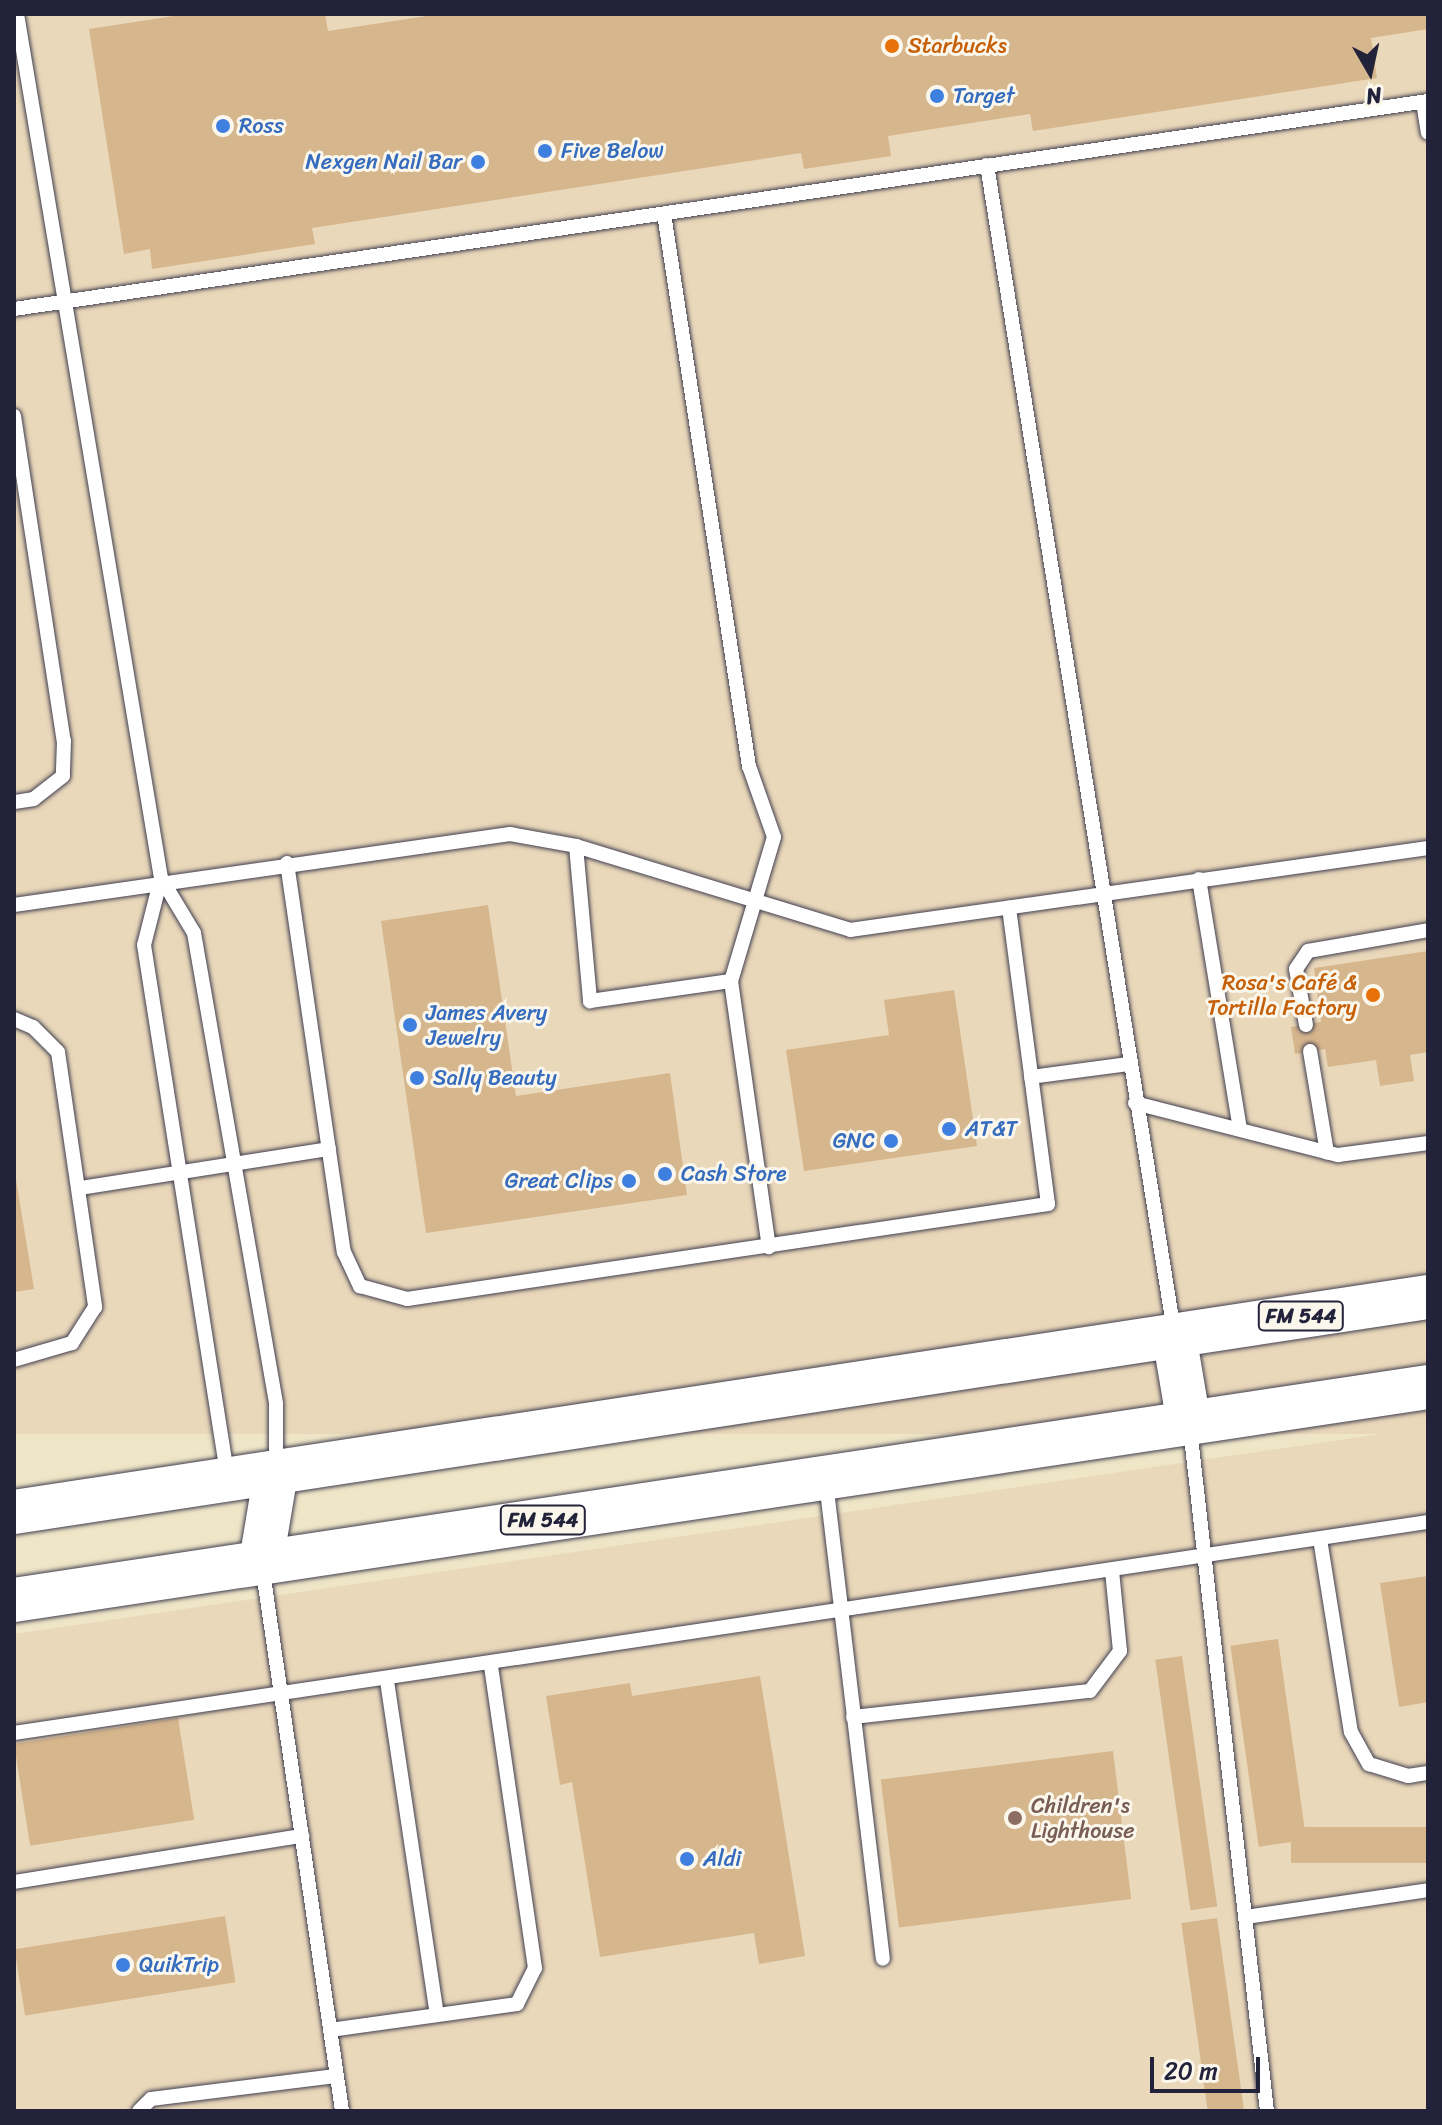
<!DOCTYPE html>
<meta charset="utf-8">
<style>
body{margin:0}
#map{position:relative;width:1442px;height:2125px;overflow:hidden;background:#efe6c8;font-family:Sriracha,sans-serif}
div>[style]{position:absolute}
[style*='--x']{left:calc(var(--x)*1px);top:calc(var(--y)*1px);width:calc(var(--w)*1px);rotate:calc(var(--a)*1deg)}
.built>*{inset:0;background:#ead8ba;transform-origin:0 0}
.building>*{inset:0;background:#d6b68d;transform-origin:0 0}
.roads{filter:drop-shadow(0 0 2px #413f50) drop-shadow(0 0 2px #413f50)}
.service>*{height:14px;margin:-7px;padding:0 7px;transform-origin:7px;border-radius:7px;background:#fff}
.primary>*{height:44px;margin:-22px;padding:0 22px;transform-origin:22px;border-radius:22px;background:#fff}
.dots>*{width:22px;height:22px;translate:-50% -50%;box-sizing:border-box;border:4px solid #fbf7ec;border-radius:50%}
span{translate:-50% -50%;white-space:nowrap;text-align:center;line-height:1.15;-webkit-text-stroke:6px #fbf7ec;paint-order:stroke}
.shield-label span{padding:2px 6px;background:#fbf7ec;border:2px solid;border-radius:6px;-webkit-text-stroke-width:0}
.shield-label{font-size:20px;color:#22223b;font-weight:700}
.food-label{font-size:22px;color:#c56008}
.left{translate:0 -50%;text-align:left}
.right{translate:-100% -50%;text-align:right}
.shop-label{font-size:22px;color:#366cbe}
.education-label{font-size:22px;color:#785e54}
.frame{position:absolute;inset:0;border:16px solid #22223b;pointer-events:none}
.north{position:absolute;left:1330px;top:32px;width:80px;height:80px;-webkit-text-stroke:6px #fbf7ec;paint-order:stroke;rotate:171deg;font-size:22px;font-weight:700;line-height:32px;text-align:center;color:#22223b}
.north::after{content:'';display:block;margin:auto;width:28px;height:36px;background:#22223b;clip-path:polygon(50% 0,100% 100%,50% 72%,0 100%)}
.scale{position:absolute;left:1150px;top:2057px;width:110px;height:36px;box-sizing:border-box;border:4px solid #22223b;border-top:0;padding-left:10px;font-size:24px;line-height:28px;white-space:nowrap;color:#22223b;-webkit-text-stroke:6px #fbf7ec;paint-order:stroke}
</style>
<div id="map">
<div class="built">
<i style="left:14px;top:14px;width:1414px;height:1420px"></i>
<i style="clip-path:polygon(1428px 1427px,1428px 2111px,14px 2111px,14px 1634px)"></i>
</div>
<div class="building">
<i style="clip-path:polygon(187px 14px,325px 14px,328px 31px,440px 14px,1428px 14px,1428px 29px,1371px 38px,1377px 78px,1033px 131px,1030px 114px,888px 136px,891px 156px,804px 169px,801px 153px,312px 228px,315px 244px,152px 269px,150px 249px,124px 254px,89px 29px)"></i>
<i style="clip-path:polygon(488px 905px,516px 1096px,670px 1073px,687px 1195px,426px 1233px,381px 921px)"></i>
<i style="clip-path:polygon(1428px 951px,1428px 1052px,1410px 1055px,1414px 1081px,1380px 1086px,1376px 1060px,1328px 1067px,1325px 1049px,1295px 1054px,1291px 1027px,1321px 1022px,1314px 968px)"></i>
<i style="clip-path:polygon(954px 990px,977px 1146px,804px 1171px,786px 1050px,889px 1035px,884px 1000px)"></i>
<i style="clip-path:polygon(14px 1167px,34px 1289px,14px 1292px)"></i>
<i style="clip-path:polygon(1428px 1576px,1428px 1702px,1399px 1707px,1380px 1583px)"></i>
<i style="left:1278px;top:1639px;width:203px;height:48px;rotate:82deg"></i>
<i style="left:1182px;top:1656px;width:253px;height:27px;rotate:82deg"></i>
<i style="clip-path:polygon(760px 1676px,805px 1956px,759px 1964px,754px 1933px,600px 1957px,572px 1782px,560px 1785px,546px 1696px,630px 1683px,632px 1696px)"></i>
<i style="left:178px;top:1718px;width:103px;height:166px;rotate:81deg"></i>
<i style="left:1113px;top:1751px;width:149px;height:234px;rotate:83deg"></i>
<i style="left:1428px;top:1827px;width:36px;height:137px;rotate:90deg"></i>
<i style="left:225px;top:1916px;width:67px;height:213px;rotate:81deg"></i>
<i style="left:1217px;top:1918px;width:195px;height:36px;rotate:82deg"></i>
</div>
<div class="roads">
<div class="service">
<i style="--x:17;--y:14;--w:876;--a:80.54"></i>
<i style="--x:161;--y:878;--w:64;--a:59"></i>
<i style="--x:194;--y:933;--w:478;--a:80.1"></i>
<i style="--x:276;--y:1404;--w:62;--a:90"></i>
<i style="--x:1423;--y:102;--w:31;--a:81"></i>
<i style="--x:987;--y:165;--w:1181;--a:80.89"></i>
<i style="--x:664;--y:214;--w:559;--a:81.25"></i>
<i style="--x:749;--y:766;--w:75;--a:70.6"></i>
<i style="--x:774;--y:837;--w:150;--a:106.6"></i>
<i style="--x:731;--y:981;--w:269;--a:81.9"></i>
<i style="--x:14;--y:309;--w:1429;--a:-8.37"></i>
<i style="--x:14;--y:416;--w:329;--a:81.3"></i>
<i style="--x:64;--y:741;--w:35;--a:92"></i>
<i style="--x:63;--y:776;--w:37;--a:142"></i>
<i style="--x:34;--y:799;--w:20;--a:171"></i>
<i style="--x:576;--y:846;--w:156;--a:84.8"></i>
<i style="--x:590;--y:1001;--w:142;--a:-8.1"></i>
<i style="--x:287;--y:863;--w:393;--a:81.7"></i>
<i style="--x:344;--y:1252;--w:38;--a:65"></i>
<i style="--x:360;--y:1286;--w:49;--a:15.5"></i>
<i style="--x:407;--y:1299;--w:648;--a:-8.43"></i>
<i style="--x:1048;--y:1204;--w:299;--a:-97.5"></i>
<i style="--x:161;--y:878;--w:69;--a:104.2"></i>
<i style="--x:144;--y:945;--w:534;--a:81.07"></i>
<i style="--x:1199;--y:879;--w:253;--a:80.7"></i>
<i style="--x:14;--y:905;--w:501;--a:-8.15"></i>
<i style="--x:510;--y:834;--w:67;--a:10.3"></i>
<i style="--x:576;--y:846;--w:287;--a:17"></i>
<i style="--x:850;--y:930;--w:584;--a:-8.07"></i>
<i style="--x:14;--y:1019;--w:21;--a:23"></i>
<i style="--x:33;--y:1027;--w:35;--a:45"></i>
<i style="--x:58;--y:1052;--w:258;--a:81.7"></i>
<i style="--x:95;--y:1307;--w:43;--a:122.6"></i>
<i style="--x:72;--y:1343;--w:60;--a:163.7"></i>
<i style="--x:1306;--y:1025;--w:57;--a:-100.1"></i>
<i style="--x:1296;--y:969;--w:22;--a:-56"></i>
<i style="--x:1308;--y:951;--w:122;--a:-9.9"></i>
<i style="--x:1310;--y:1051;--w:103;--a:80.5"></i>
<i style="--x:1031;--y:1077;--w:99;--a:-7.6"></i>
<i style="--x:1135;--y:1103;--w:210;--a:14.4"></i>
<i style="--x:1338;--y:1155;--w:91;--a:-7.6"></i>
<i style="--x:80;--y:1188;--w:252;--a:-8.9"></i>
<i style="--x:1190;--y:1428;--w:687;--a:83.57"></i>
<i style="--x:826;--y:1482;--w:480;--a:83.2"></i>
<i style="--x:1320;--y:1539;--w:195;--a:80.9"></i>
<i style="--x:1351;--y:1732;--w:37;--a:61"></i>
<i style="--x:1369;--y:1764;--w:41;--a:17.1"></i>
<i style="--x:1408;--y:1776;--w:20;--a:-9"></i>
<i style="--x:262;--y:1565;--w:552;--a:81.66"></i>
<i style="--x:387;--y:1681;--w:337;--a:81.5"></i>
<i style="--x:853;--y:1717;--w:238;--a:-6.3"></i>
<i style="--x:1090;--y:1691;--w:50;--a:-53.1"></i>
<i style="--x:1120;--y:1651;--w:80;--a:-95.7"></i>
<i style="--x:14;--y:1733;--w:1430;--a:-8.49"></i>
<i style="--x:14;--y:1882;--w:292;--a:-9.1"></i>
<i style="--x:1246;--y:1917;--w:184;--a:-8.4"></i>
<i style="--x:330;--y:2030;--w:189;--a:-7.9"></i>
<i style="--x:517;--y:2004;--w:40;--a:-63.4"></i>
<i style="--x:535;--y:1968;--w:305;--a:-98.3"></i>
<i style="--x:139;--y:2111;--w:17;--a:-45"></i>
<i style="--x:151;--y:2099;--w:186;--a:-7.1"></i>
</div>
<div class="primary">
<i style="--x:1174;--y:1335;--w:90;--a:80.4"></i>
<i style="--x:14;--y:1512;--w:1430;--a:-8.65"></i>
<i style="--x:261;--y:1562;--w:91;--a:-80.5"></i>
<i style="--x:14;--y:1600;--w:1430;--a:-8.57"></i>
</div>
</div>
<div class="dots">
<i style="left:892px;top:46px;background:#e8710a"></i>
<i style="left:937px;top:96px;background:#3f7fe0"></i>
<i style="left:223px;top:126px;background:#3f7fe0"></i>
<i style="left:545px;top:151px;background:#3f7fe0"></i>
<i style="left:478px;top:162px;background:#3f7fe0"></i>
<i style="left:1373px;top:995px;background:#e8710a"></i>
<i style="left:410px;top:1025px;background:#3f7fe0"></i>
<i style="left:417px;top:1078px;background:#3f7fe0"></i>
<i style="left:949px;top:1129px;background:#3f7fe0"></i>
<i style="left:891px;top:1141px;background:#3f7fe0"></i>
<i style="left:665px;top:1174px;background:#3f7fe0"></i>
<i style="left:629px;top:1181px;background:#3f7fe0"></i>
<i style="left:1015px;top:1818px;background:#8d6e63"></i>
<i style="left:687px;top:1859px;background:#3f7fe0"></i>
<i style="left:123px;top:1965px;background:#3f7fe0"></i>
</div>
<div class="shield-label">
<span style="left:1301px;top:1316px">FM 544</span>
<span style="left:543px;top:1520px">FM 544</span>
</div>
<div class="food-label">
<span class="left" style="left:908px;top:46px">Starbucks</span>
<span class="right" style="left:1357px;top:995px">Rosa's Café &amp;<br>Tortilla Factory</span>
</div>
<div class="shop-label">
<span class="left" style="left:953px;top:96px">Target</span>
<span class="left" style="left:239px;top:126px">Ross</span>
<span class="left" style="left:561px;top:151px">Five Below</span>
<span class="right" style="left:462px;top:162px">Nexgen Nail Bar</span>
<span class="left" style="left:426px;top:1025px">James Avery<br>Jewelry</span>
<span class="left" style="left:433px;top:1078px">Sally Beauty</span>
<span class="left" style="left:965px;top:1129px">AT&amp;T</span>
<span class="right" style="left:875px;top:1141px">GNC</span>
<span class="left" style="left:681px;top:1174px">Cash Store</span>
<span class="right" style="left:613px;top:1181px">Great Clips</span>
<span class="left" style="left:703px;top:1859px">Aldi</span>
<span class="left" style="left:139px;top:1965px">QuikTrip</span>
</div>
<div class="education-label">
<span class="left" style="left:1031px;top:1818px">Children's<br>Lighthouse</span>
</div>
<div class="frame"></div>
<div class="north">N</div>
<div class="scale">20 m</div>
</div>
